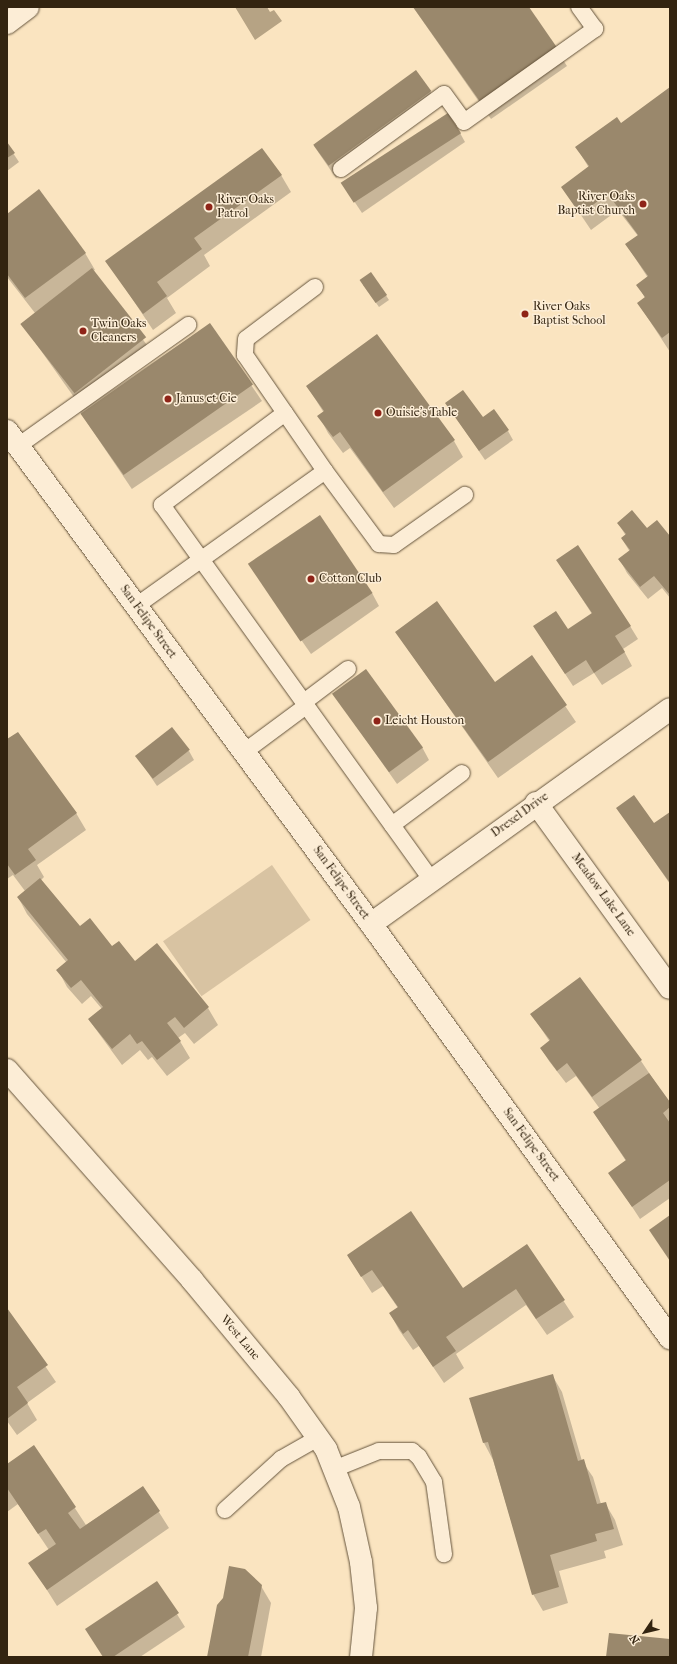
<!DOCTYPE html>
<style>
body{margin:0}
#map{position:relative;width:677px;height:1664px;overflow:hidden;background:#fae4c0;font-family:"IM FELL French Canon",serif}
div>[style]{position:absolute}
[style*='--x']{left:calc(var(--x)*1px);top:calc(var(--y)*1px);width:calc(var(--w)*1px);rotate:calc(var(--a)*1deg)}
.green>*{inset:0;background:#d8c3a2;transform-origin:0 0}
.water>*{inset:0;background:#b6a384}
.shadow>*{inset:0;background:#0003;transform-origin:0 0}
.building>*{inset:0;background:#9a886c;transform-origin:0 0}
.roads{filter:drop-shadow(0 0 1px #65543c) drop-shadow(0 0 1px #65543c)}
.service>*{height:16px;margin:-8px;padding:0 8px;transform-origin:8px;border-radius:8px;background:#fcedd6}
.minor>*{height:22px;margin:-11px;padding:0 11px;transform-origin:11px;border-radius:11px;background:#fcedd6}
.tertiary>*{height:22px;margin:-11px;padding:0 11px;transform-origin:11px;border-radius:11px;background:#fcedd6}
.secondary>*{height:22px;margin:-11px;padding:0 11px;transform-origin:11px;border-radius:11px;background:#fcedd6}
.dots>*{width:11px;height:11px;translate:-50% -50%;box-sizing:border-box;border:2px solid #fcedd6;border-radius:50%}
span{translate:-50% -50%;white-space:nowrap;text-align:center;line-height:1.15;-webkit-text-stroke:3px #fcedd6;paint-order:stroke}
.poi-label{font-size:12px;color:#332410}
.right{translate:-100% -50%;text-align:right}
.left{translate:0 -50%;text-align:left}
.street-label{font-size:12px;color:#332410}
.frame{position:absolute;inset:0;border:8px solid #332410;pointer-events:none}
.north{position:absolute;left:625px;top:1612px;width:40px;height:40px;-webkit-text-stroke:3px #fcedd6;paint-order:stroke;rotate:235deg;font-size:11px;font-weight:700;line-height:16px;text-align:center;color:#332410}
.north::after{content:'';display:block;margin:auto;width:14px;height:18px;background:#332410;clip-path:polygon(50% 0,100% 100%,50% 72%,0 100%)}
</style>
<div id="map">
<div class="green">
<i style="left:272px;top:865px;width:67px;height:133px;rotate:55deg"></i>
</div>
<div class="water">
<i style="clip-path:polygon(235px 7px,267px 7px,270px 12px,274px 10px,282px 21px,255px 40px)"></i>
</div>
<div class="shadow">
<i style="clip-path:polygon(413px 7px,528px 7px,567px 66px,491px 119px)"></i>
<i style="clip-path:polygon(670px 89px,670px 352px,638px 303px,645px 298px,638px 285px,648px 278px,626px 244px,638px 236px,618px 210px,591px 230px,562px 187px,589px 168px,577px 148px,621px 124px)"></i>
<i style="clip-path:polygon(430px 91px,438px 104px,336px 178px,314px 146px)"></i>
<i style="clip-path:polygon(460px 133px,465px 142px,362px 213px,350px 195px)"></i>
<i style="clip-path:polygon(7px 144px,19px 162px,7px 171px)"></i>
<i style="clip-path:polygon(281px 175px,291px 192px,204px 255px,210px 266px,167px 298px,176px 313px,153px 330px,107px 261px)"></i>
<i style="clip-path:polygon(7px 215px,85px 253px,95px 270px,93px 271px,152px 352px,81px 407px,22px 324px,35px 313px,7px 277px)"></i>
<i style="clip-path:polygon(371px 273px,389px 300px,379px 307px,363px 285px)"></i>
<i style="left:210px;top:324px;width:93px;height:157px;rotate:56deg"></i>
<i style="clip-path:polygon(307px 386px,454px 441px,463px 457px,394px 508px,350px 448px,343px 453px,328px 433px,319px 416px,324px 413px)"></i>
<i style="clip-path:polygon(446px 403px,508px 431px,513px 440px,485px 460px)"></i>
<i style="clip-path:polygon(618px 523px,670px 538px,670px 598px,662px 588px,648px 599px,627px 573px,620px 560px,630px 552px,622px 539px,626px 536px)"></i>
<i style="clip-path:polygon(250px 566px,372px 593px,379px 606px,311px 654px)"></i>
<i style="clip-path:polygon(565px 573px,630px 626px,638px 639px,623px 649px,632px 666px,602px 685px,594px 673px,573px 686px,534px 626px,568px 630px,592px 614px)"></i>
<i style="clip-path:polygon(396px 632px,495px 683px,532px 657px,576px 722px,498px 778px)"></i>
<i style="clip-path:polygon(333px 693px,422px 747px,429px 760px,397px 784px)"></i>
<i style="clip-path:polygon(7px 740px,76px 813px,86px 830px,37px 865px,44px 877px,41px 880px,80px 927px,135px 963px,157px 944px,208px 1008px,218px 1025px,194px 1044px,185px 1033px,178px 1038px,190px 1058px,167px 1076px,152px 1057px,148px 1060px,140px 1050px,122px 1065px,89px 1020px,102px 1009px,91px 996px,82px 1004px,67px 987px,58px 970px,67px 963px,27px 914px,18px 897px,25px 891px,13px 875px,7px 879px)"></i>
<i style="clip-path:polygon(189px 751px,194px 760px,157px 786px,136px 755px)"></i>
<i style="clip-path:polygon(618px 809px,654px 824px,670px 813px,670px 884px)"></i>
<i style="clip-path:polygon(532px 1015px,641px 1061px,670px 1104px,670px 1198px,640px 1219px,610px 1173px,626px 1161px,594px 1113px,600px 1109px,576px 1076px,566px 1083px,549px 1061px,541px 1048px,550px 1042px)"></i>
<i style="clip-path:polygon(527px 1245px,574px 1317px,547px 1335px,526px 1305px,456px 1354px,464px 1368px,444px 1383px,419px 1346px,413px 1350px,399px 1330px,390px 1313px,398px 1308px,383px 1286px,372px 1293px,348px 1256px,463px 1289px)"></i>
<i style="clip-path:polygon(7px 1310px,56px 1382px,27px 1403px,37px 1420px,17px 1435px,7px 1421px)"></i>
<i style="clip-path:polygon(552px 1375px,562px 1392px,582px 1461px,593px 1477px,601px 1504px,605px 1503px,615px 1520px,623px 1545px,604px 1551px,606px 1558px,559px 1571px,568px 1603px,543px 1611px,533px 1594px,493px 1460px,484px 1443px,471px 1398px)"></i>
<i style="clip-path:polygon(34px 1446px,86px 1525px,143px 1487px,169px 1528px,57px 1606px,30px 1563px,49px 1550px,18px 1504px,7px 1512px,7px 1465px)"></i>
<i style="clip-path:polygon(157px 1582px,185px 1627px,140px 1657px,103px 1657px)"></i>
<i style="clip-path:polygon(261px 1586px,271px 1603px,261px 1657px,208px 1657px)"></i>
</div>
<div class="building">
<i style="clip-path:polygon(413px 7px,529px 7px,558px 49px,481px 103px)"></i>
<i style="left:416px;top:70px;width:26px;height:127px;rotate:54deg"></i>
<i style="clip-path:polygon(670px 87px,670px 332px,662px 338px,637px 303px,645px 297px,636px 285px,648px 276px,625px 244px,638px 235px,608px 194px,580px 214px,561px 187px,589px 166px,575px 147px,617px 117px,621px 123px)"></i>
<i style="left:448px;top:113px;width:24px;height:128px;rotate:57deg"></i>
<i style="clip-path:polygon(7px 142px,15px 153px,7px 158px)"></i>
<i style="clip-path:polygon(262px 148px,282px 175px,194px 238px,202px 249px,157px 282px,167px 296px,143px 314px,105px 261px)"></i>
<i style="clip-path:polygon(39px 189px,86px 253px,25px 298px,7px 274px,7px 214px)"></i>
<i style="left:92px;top:268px;width:88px;height:91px;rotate:52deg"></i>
<i style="left:371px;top:272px;width:28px;height:14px;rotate:55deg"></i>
<i style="left:210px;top:323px;width:75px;height:158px;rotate:55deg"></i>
<i style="clip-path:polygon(377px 334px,455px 440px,383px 492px,340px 432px,333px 437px,317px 416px,324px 411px,306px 386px)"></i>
<i style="clip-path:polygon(463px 390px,483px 417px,494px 409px,509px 430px,479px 451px,445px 403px)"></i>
<i style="clip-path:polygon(632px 510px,647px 528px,657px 520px,670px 536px,670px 595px,654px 576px,640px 587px,618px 559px,630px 550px,621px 538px,626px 534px,617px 523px)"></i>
<i style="left:320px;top:515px;width:94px;height:87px;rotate:56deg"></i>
<i style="clip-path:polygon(578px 545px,631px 626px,615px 636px,625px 652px,594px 673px,586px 660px,565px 674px,533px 626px,556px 611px,568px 629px,592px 613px,556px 560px)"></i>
<i style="clip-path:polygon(437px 601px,495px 682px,532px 655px,567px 705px,488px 762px,395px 632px)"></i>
<i style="left:366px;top:669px;width:97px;height:42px;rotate:54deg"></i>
<i style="left:172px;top:727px;width:29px;height:47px;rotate:52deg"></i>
<i style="clip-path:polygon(18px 732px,77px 813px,28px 849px,36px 860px,15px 875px,7px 864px,7px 739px)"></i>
<i style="clip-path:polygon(634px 795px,654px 823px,670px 812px,670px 883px,616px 808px)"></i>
<i style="clip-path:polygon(40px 878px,80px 926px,90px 918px,112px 946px,119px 941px,135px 961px,157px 943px,209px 1007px,184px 1028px,175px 1017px,167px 1023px,181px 1041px,157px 1060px,142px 1041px,137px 1044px,130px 1034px,112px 1049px,88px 1019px,103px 1007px,81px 980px,71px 988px,56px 970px,68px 960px,17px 897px)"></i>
<i style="clip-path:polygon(580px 977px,642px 1060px,592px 1097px,567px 1063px,557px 1071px,540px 1048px,550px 1040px,530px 1014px)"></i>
<i style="clip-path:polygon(649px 1073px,670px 1102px,670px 1107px,663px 1113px,670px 1123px,670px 1180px,632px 1207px,608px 1173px,626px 1160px,593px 1112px)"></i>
<i style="clip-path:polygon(411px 1211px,463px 1288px,527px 1244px,565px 1300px,536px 1319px,516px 1289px,446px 1337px,456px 1351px,433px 1367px,408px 1330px,403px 1334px,389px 1313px,398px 1307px,372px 1270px,361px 1277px,347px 1255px)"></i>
<i style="clip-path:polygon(670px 1215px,670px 1261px,649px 1230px)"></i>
<i style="clip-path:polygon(7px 1308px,48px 1365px,17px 1387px,28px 1403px,7px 1419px)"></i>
<i style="clip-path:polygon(553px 1374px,578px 1461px,584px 1459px,597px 1504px,606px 1502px,614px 1529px,595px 1534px,597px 1541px,550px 1555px,559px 1587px,532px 1595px,488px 1442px,483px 1443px,469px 1398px)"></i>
<i style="clip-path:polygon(34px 1445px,76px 1507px,68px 1513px,80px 1529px,143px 1486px,160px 1511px,47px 1590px,28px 1563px,56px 1544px,46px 1529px,38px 1534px,7px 1488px,7px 1464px)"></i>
<i style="clip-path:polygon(229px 1566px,245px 1569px,262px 1585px,248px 1657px,207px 1657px,217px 1605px,223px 1598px)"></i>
<i style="clip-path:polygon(157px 1581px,179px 1613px,113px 1657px,103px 1657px,85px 1629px)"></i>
<i style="clip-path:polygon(609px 1633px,670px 1639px,670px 1657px,606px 1657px)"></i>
</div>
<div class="roads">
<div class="service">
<i style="--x:341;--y:169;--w:127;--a:-36.1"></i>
<i style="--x:444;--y:94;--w:34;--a:54"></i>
<i style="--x:464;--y:122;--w:161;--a:-35.4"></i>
<i style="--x:595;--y:29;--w:27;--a:-126"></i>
<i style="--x:315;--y:287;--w:86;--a:143"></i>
<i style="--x:246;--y:339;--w:16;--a:94"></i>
<i style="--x:245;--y:355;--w:141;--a:55.4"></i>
<i style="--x:325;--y:471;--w:91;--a:53.5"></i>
<i style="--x:379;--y:544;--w:15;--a:4"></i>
<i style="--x:394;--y:545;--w:87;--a:-35.2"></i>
<i style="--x:285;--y:413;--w:154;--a:143.2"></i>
<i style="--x:162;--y:505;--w:462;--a:54.3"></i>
<i style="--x:18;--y:446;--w:209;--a:-35.4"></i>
<i style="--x:136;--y:606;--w:232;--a:-35.5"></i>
<i style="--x:304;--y:702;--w:55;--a:-36.9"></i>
<i style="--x:244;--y:752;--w:77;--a:-36.6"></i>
<i style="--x:392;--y:825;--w:87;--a:-36.6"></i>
<i style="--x:334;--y:1469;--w:48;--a:-21.8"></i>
<i style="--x:379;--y:1451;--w:33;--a:0"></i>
<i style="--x:412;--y:1451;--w:9;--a:41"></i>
<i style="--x:419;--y:1457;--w:29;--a:59"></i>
<i style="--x:434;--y:1482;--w:73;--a:82.1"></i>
<i style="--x:225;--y:1510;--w:76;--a:-42.3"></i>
<i style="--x:281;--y:1459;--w:43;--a:-29.6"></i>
</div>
<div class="minor">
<i style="--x:536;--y:803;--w:228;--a:54.1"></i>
<i style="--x:7;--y:1070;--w:280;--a:48.6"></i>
<i style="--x:192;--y:1280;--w:152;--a:50.3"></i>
<i style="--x:289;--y:1397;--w:64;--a:54.6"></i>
<i style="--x:326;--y:1449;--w:62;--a:68.4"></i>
<i style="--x:349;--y:1507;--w:56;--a:77.7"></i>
<i style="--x:361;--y:1562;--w:46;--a:83.8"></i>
<i style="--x:366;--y:1608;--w:49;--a:95.8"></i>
</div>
<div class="tertiary">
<i style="--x:371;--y:924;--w:368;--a:-35.7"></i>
</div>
<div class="secondary">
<i style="--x:7;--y:23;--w:26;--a:-37"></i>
<i style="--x:7;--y:431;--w:613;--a:53.56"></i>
<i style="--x:371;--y:924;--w:511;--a:54.16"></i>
</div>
</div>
<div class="dots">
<i style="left:643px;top:204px;background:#8f2418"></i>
<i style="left:209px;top:207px;background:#8f2418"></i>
<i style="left:525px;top:314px;background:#8f2418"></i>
<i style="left:83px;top:331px;background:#8f2418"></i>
<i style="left:168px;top:399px;background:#8f2418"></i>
<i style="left:378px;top:413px;background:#8f2418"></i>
<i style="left:311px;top:579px;background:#8f2418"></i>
<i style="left:377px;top:721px;background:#8f2418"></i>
</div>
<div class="poi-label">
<span class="right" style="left:635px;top:204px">River Oaks<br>Baptist Church</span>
<span class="left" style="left:217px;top:207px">River Oaks<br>Patrol</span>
<span class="left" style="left:533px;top:314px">River Oaks<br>Baptist School</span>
<span class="left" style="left:91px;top:331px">Twin Oaks<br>Cleaners</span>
<span class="left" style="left:176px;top:399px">Janus et Cie</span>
<span class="left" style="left:386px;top:413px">Ouisie's Table</span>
<span class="left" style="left:319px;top:579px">Cotton Club</span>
<span class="left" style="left:385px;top:721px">Leicht Houston</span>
</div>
<div class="street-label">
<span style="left:148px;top:622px;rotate:54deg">San Felipe Street</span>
<span style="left:520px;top:815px;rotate:-36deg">Drexel Drive</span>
<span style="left:341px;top:883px;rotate:54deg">San Felipe Street</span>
<span style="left:603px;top:895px;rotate:54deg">Meadow Lake Lane</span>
<span style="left:531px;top:1145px;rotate:54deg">San Felipe Street</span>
<span style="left:240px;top:1338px;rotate:50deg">West Lane</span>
</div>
<div class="frame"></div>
<div class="north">N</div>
</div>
